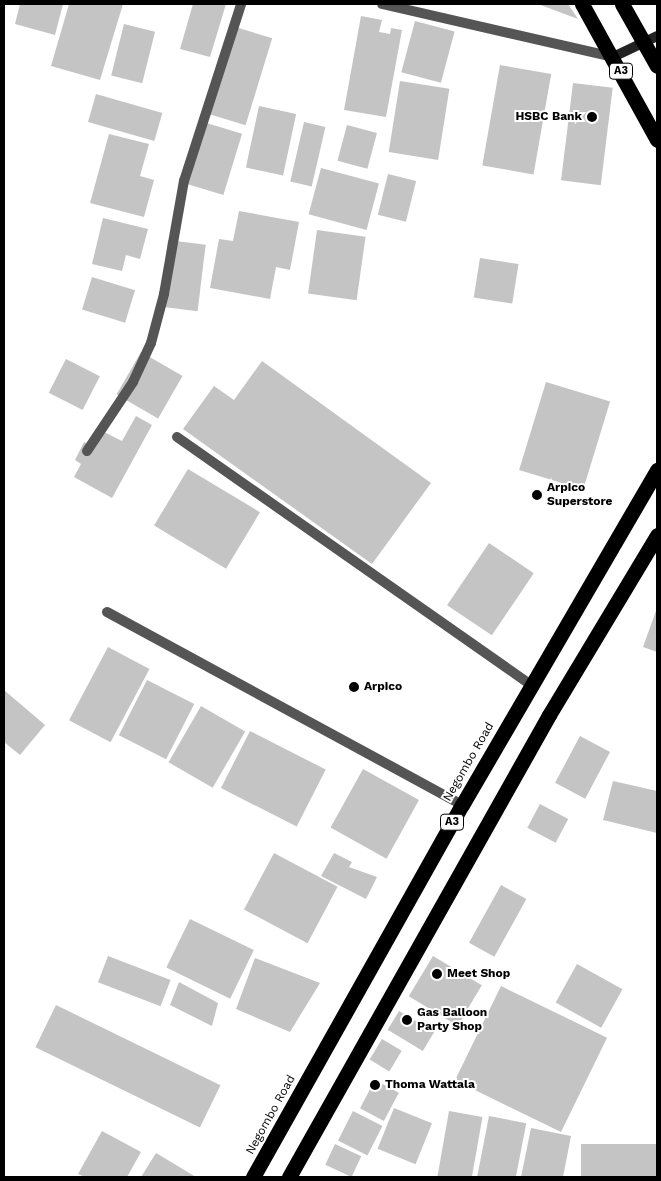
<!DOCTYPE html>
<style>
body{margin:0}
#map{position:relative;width:661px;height:1181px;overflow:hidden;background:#fff;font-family:"Work Sans",sans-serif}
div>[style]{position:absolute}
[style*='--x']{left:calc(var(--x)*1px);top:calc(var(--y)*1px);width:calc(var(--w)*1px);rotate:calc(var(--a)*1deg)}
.building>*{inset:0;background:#c4c4c4;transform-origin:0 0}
.lane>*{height:10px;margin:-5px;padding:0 5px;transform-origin:5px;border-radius:5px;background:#555}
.street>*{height:10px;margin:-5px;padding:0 5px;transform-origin:5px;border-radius:5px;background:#555}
.secondary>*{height:10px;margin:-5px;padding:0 5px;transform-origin:5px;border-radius:5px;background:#222}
.highway>*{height:15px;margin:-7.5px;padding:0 7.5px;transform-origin:7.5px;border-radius:7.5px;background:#000}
.dots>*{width:14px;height:14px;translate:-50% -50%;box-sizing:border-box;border:2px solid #fff;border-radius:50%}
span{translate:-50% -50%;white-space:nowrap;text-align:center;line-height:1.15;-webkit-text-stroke:4px #fff;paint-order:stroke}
.shield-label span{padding:1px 4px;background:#fff;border:1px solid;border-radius:4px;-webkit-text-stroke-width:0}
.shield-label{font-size:11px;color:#000;font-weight:700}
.poi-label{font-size:12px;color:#000;font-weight:700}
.right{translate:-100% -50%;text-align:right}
.left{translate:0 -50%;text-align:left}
.street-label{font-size:12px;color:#000}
.frame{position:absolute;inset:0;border:5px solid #000;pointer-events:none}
</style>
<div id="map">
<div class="building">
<i style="clip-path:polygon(20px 4px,63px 4px,55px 35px,15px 24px)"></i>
<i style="clip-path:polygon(69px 4px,123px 4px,100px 80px,51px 66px)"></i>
<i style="clip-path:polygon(193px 4px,226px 4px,210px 57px,180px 49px)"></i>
<i style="clip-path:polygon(538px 4px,568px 4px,578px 19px)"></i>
<i style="clip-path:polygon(361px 16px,382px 20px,379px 32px,390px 34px,391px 28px,402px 30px,386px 117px,344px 110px)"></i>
<i style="left:415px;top:21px;width:41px;height:53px;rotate:15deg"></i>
<i style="left:124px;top:24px;width:32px;height:53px;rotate:14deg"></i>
<i style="left:232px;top:26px;width:42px;height:91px;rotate:17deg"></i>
<i style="left:500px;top:65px;width:52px;height:102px;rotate:10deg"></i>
<i style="left:400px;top:81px;width:50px;height:72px;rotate:9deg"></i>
<i style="left:573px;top:83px;width:40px;height:98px;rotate:7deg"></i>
<i style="left:96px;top:94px;width:69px;height:29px;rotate:16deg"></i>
<i style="left:259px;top:106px;width:38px;height:63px;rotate:12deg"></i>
<i style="left:200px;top:121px;width:44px;height:64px;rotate:17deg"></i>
<i style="left:304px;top:122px;width:22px;height:61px;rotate:13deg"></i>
<i style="left:347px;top:125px;width:31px;height:37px;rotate:15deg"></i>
<i style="clip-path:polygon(109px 134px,149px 144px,140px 176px,154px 180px,144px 217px,90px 203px)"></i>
<i style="left:321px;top:168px;width:60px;height:48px;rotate:15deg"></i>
<i style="left:388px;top:174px;width:29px;height:42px;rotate:14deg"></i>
<i style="clip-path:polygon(239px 211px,299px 222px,290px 270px,276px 267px,270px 299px,210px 288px,219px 239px,233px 241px)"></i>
<i style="clip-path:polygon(103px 218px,148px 229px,140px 259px,126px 255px,122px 271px,92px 264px)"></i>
<i style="left:317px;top:230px;width:49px;height:64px;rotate:8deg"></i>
<i style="left:168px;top:240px;width:38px;height:67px;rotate:7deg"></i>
<i style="left:480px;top:258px;width:39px;height:40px;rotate:9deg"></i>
<i style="left:92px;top:277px;width:45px;height:34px;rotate:17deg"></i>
<i style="left:141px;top:352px;width:48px;height:49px;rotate:30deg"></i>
<i style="left:66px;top:359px;width:38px;height:38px;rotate:27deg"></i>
<i style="clip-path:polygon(262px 361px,431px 483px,372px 564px,183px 429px,214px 386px,234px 400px)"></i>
<i style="left:546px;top:382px;width:67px;height:92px;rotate:17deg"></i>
<i style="clip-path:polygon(136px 416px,152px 425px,112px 498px,74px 477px,81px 464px,75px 460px,84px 442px,91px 446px,100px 430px,122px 441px)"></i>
<i style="left:188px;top:469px;width:84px;height:66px;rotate:31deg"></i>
<i style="left:489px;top:543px;width:54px;height:75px;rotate:34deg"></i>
<i style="clip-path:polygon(657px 608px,657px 652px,643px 647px)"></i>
<i style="left:108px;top:647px;width:47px;height:83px;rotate:28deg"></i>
<i style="left:147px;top:680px;width:53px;height:62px;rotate:27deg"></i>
<i style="clip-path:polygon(4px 690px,45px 725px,20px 755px,4px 742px)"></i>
<i style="left:201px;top:706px;width:51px;height:65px;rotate:30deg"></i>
<i style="left:250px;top:731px;width:85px;height:64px;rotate:27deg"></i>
<i style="left:580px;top:736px;width:34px;height:53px;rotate:28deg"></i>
<i style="left:363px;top:769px;width:64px;height:67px;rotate:29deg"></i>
<i style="clip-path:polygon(613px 781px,657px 791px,657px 833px,603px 820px)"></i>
<i style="left:540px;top:804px;width:32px;height:27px;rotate:28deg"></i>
<i style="left:274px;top:853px;width:72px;height:64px;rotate:28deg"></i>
<i style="clip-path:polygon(334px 853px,352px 862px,349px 867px,377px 877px,366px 899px,321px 876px)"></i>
<i style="left:501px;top:885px;width:29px;height:66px;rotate:29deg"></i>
<i style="left:190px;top:919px;width:71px;height:54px;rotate:26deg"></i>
<i style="left:108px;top:956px;width:67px;height:28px;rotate:21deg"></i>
<i style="left:433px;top:956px;width:57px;height:47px;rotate:31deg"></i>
<i style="clip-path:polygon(255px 958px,320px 983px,290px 1032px,236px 1009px)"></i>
<i style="left:577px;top:964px;width:52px;height:44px;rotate:29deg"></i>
<i style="clip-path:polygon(179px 982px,218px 1003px,212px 1026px,170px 1005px)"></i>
<i style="left:501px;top:986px;width:118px;height:105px;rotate:26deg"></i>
<i style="left:56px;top:1005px;width:183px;height:47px;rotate:26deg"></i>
<i style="left:399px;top:1011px;width:41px;height:22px;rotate:31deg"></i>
<i style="left:382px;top:1039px;width:23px;height:24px;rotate:31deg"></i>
<i style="left:375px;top:1080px;width:27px;height:32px;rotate:28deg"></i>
<i style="left:394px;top:1108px;width:41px;height:44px;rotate:22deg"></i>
<i style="left:353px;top:1111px;width:33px;height:33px;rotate:27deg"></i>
<i style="left:449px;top:1111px;width:34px;height:67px;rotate:10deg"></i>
<i style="left:489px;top:1116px;width:38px;height:62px;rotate:11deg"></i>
<i style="clip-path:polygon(531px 1128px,571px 1136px,563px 1177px,521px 1177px)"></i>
<i style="clip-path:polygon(102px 1131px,141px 1152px,127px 1177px,85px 1177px,78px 1174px)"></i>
<i style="left:335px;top:1144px;width:29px;height:23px;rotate:25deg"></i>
<i style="left:657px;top:1144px;width:33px;height:76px;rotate:90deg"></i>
<i style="clip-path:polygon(156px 1153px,196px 1177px,141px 1177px)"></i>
</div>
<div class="lane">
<i style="--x:177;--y:437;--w:432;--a:35"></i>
<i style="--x:107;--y:612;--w:404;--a:28.5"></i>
</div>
<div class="street">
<i style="--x:382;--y:4;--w:237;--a:12.9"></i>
<i style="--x:87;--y:451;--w:83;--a:-56.3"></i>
<i style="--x:133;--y:382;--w:43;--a:-65.2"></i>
<i style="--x:151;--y:343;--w:51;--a:-75.1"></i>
<i style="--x:164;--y:294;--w:115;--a:-80"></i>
<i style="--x:184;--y:181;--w:186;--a:-72.1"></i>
</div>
<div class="secondary">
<i style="--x:613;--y:57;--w:49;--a:-25.5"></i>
</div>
<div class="highway">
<i style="--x:582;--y:4;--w:155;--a:61.1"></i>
<i style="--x:622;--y:4;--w:71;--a:60.6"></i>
<i style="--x:253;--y:1177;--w:427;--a:-60.7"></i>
<i style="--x:462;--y:805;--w:388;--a:-59.8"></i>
<i style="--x:289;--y:1177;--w:530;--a:-60.63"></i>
<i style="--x:549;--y:715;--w:210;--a:-59"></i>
</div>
<div class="dots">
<i style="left:592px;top:117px;background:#000"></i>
<i style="left:537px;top:495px;background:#000"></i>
<i style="left:354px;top:687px;background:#000"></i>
<i style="left:437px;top:974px;background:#000"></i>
<i style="left:407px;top:1020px;background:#000"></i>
<i style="left:375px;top:1085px;background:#000"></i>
</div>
<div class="shield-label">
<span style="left:621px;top:71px">A3</span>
<span style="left:452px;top:822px">A3</span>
</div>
<div class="poi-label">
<span class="right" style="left:582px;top:117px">HSBC Bank</span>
<span class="left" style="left:547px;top:495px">Arpico<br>Superstore</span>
<span class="left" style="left:364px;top:687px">Arpico</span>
<span class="left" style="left:447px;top:974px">Meet Shop</span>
<span class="left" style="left:417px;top:1020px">Gas Balloon<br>Party Shop</span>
<span class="left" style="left:385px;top:1085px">Thoma Wattala</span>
</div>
<div class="street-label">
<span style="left:469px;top:762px;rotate:-60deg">Negombo Road</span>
<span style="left:271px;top:1115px;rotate:-61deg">Negombo Road</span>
</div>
<div class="frame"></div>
</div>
